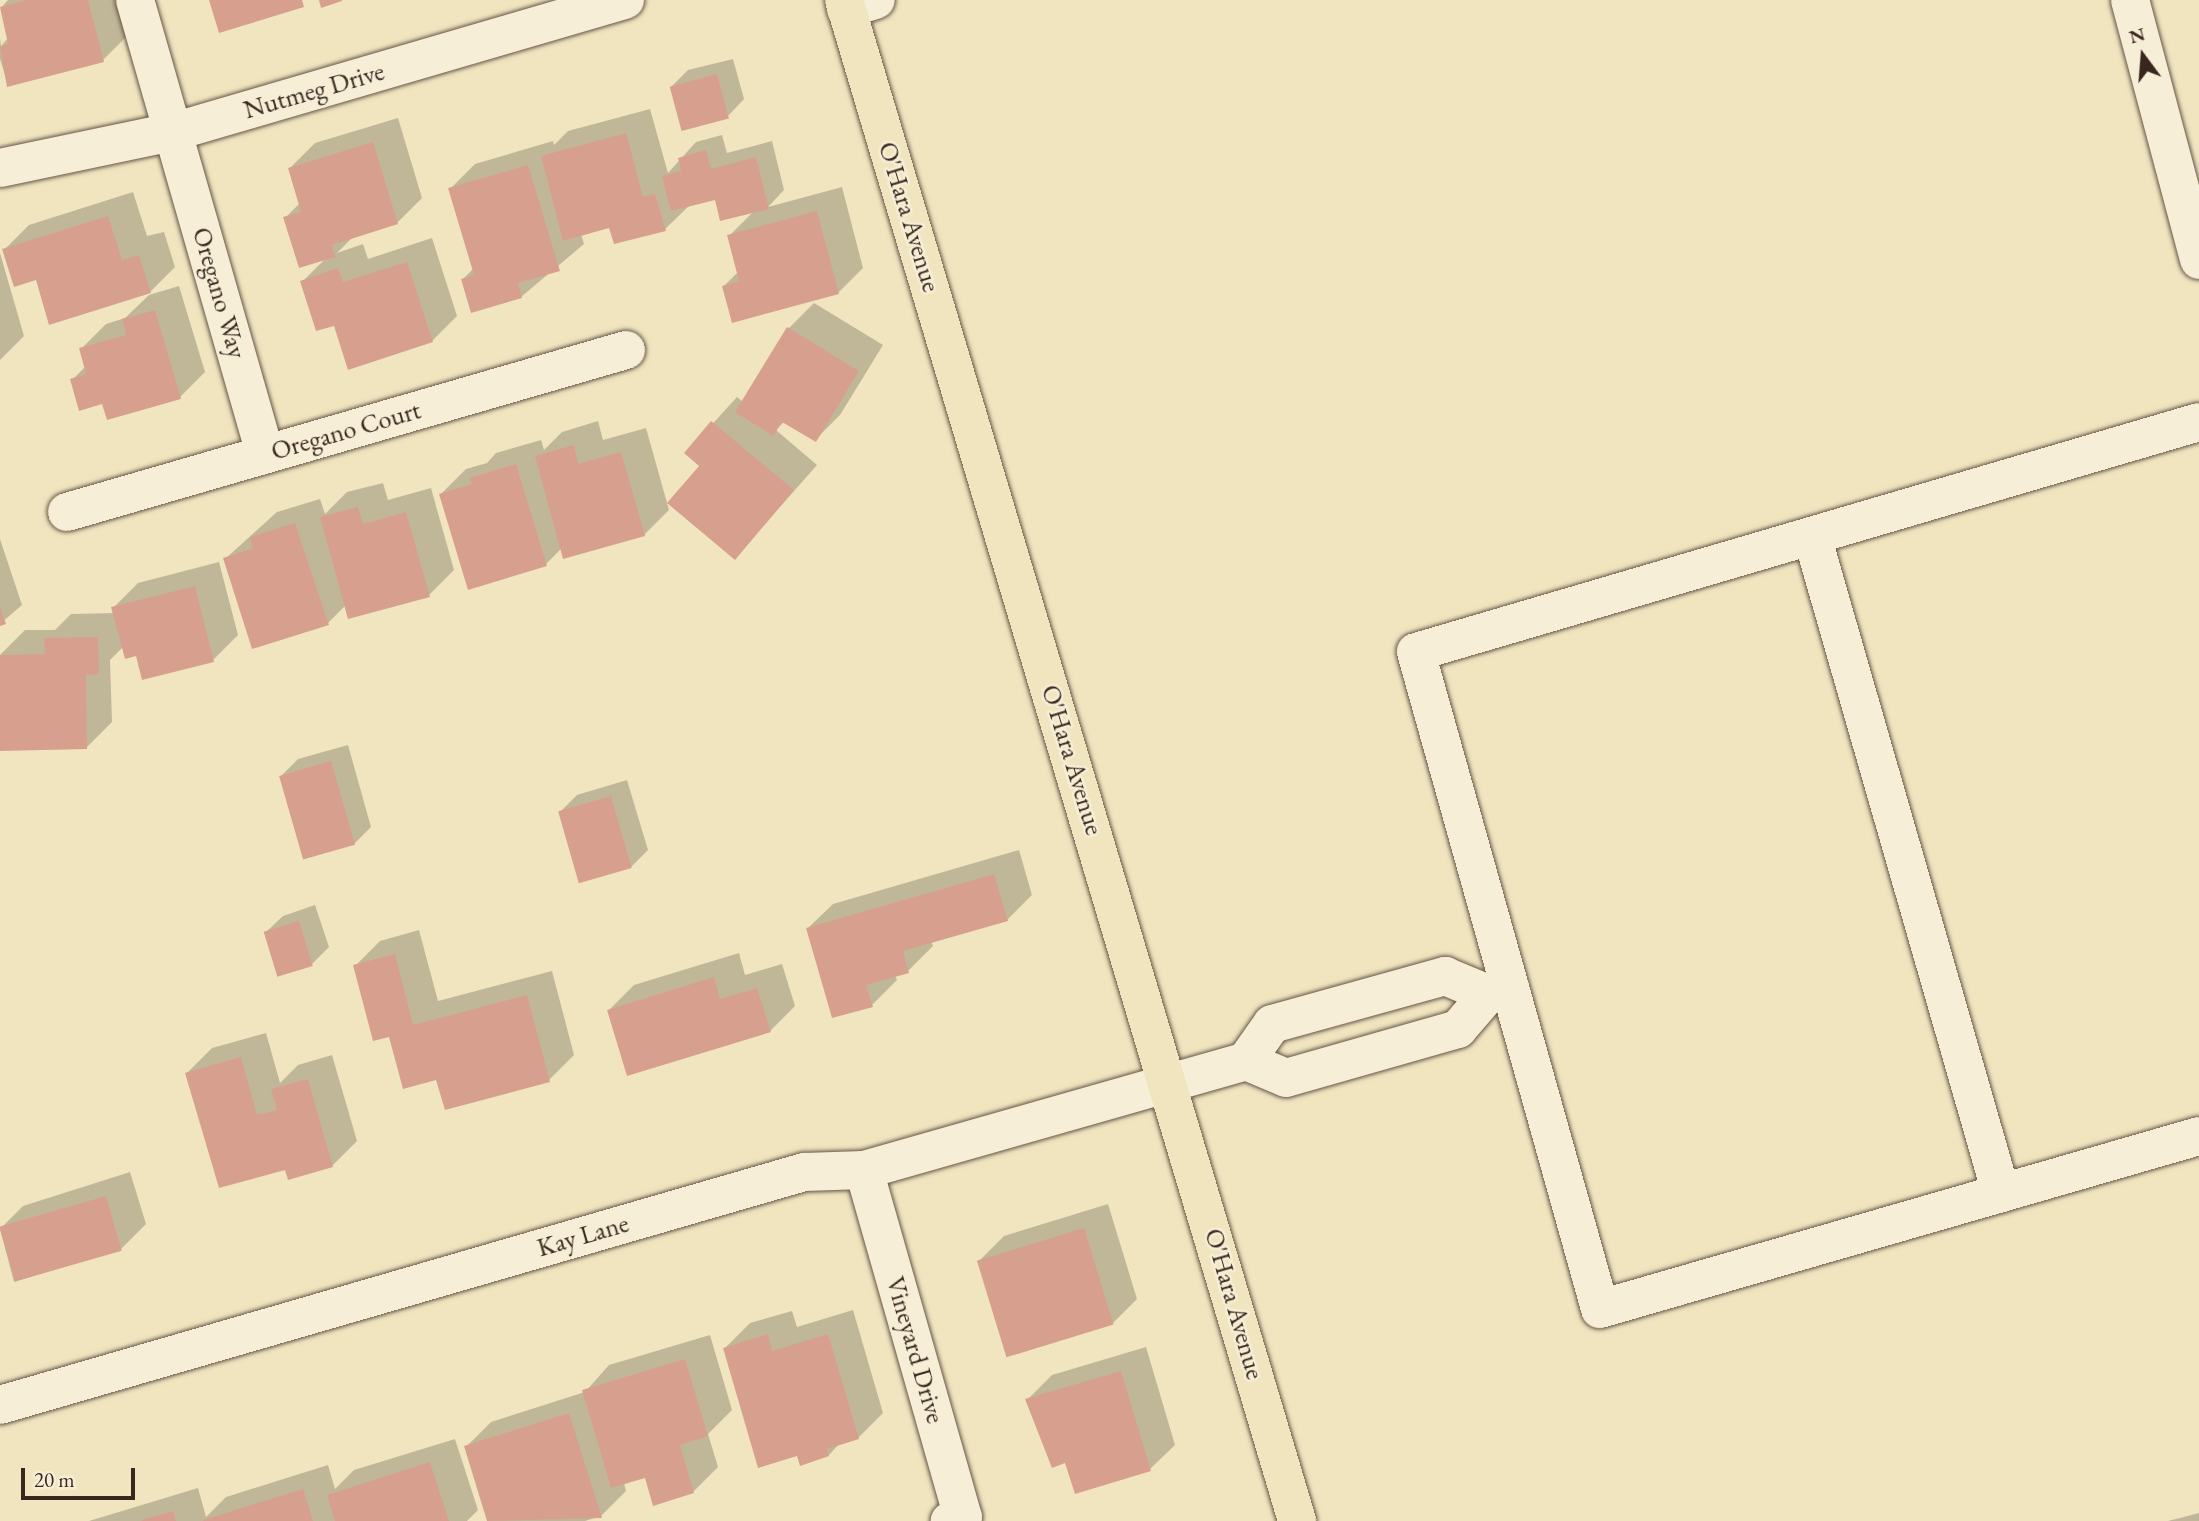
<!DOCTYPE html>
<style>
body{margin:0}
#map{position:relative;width:2199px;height:1521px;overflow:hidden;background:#f1e5c0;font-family:"EB Garamond",serif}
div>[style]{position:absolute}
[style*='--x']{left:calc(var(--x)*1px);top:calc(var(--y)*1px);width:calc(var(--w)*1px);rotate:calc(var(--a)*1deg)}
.shadow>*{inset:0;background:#0003}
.building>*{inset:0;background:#d7a08e;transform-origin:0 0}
.roads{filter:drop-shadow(0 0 2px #675646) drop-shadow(0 0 2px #675646)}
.minor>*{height:38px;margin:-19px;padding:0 19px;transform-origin:19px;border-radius:19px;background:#f6eed6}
.major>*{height:38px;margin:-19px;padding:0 19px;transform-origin:19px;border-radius:19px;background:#f1e5c0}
span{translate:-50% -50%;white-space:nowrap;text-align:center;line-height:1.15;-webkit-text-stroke:5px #f6eed6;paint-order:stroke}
.street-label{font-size:26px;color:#39271e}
.north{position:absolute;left:2108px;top:21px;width:70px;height:70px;-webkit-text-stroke:5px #f6eed6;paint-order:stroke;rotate:344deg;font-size:19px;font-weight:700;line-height:28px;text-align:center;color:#39271e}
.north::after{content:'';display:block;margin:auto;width:24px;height:32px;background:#39271e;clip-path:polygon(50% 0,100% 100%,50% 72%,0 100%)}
.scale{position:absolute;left:21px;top:1468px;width:114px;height:32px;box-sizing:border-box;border:4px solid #39271e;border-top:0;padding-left:9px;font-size:21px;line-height:24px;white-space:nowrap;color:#39271e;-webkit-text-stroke:5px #f6eed6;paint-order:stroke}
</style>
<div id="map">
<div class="shadow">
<i style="clip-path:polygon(8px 0,119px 0,128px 35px,103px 60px,8px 85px,0 59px,0 38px,1px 46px,8px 38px,1px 8px)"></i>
<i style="clip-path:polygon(733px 59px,744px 99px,728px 116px,671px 87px,688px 70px)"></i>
<i style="clip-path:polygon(650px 109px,668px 173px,696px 142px,722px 135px,727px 153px,772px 141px,784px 190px,768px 207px,842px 187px,863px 268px,838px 293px,724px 286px,738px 272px,729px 236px,754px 211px,716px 198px,690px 205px,665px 229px,611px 226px,581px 234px,584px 244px,521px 297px,463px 279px,474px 268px,450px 189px,475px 164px,553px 141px,554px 145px,568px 131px)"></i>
<i style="clip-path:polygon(398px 118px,422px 198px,397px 223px,354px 236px,337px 253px,363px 244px,368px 259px,432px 238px,457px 316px,432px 341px,335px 323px,302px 282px,325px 259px,285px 218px,300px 203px,290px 168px,315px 143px)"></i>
<i style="clip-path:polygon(133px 192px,147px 236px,164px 232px,175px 267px,150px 292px,37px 278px,4px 250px,29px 225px)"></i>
<i style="clip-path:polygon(0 253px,24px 336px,0 360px)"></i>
<i style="clip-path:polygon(179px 286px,205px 372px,180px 397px,103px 402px,72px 380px,86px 366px,81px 349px,106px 324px,125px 318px,149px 295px)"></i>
<i style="clip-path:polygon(814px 303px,883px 345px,840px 415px,815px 440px,784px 422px,776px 430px,817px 465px,735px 558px,701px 466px,686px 453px,737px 397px,743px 402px,789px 328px)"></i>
<i style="clip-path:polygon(598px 421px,603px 440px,646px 428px,669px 510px,644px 535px,562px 548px,546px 564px,441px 494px,466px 469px,487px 463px,496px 453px,541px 440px,544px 450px,562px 432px)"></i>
<i style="clip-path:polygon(383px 483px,388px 500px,431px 488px,454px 570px,429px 595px,346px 605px,328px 623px,225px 559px,277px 512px,320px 499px,325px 514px,347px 492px)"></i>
<i style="clip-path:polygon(0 539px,22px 605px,0 624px)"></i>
<i style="clip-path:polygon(219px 562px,238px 635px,213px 660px,137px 653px,123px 647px,110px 660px,112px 722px,87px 747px,0 655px,25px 630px,55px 630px,71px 614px,115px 613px,113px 608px,138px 583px)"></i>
<i style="clip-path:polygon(348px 745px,371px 827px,354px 844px,281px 776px,298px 759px)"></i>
<i style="clip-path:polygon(627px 780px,648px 850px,631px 867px,560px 812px,577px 795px)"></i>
<i style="clip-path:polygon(1019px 850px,1032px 895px,1007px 920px,931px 941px,933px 946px,908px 971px,895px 975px,897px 980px,872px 1005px,808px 928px,833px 904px)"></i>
<i style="clip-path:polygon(315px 905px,329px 947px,312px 964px,266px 932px,283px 916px)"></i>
<i style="clip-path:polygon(419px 930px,438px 1001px,552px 971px,574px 1055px,549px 1080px,438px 1078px,390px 1034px,355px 966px,380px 941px)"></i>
<i style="clip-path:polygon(739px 953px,745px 975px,782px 964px,795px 1006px,770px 1031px,609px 1010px,634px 985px)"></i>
<i style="clip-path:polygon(266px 1033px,280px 1083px,298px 1065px,332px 1055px,357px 1141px,332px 1166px,286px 1168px,187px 1073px,212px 1048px)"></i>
<i style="clip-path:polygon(130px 1172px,146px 1224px,121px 1249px,14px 1282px,0 1229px,23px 1206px)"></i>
<i style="clip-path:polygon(1108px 1204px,1137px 1299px,1112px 1324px,979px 1261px,1004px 1236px)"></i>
<i style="clip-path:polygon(853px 1310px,883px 1413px,858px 1438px,840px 1443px,829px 1455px,798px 1454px,725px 1348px,750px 1323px,792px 1311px,797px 1327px)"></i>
<i style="clip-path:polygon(710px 1335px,732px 1410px,708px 1434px,718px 1467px,693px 1492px,646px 1476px,624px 1483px,626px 1491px,601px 1516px,585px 1521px,489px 1521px,466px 1447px,491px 1422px,585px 1392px,609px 1365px)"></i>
<i style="clip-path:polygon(1146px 1347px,1175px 1445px,1150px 1469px,1066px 1461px,1027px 1400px,1052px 1375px)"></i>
<i style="clip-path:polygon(455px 1439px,478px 1510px,467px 1521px,89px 1521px,198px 1488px,206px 1517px,226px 1497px,328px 1465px,335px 1489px,354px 1470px)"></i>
<i style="clip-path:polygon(2199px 1513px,2199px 1521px,2168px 1521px)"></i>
</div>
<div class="building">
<i style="clip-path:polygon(26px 0,88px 0,104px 62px,7px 87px,0 47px,8px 44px,0 7px)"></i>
<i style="clip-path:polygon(209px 0,302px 0,304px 7px,219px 33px)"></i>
<i style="clip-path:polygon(319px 0,342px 0,342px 1px,321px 8px)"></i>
<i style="left:717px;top:74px;width:46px;height:49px;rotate:75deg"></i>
<i style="clip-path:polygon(626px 133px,643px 197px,655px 194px,666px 231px,614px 244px,609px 228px,563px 241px,541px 156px)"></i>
<i style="clip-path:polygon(373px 142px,398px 224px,332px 245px,335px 257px,299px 268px,283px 217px,301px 212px,288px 168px)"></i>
<i style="clip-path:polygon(706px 150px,711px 169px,756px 157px,769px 209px,720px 221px,715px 200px,671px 211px,662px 176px,681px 171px,678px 158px)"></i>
<i style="clip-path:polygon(528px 165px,560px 271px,518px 283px,522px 298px,471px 313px,461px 279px,474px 275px,448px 188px)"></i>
<i style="clip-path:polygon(817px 211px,839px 294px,732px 323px,722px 286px,739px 281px,727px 235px)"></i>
<i style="clip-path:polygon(108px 216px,122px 260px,139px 255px,151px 293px,49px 325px,36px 280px,14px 287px,2px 249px)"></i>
<i style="clip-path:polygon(407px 262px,433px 342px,348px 370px,334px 326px,316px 331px,300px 281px,338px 268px,343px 282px)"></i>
<i style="clip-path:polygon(155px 310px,181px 399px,107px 420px,102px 404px,79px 411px,70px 379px,86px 374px,79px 348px,126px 335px,122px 319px)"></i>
<i style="clip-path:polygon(787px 327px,859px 371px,816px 442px,782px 422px,773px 436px,735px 412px)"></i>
<i style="clip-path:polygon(711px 421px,794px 490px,735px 560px,667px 503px,699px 466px,684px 453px)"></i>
<i style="clip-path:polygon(574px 445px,578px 464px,621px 452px,645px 536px,563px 559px,535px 456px)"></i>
<i style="clip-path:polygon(516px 464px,547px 566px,468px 590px,439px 494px,472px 484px,469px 478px)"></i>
<i style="clip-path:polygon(358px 507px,363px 524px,406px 512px,430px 597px,348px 619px,320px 517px)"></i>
<i style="clip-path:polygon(295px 523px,329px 625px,252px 649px,223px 558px,253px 548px,250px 537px)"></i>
<i style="clip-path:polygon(195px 586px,214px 662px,142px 680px,136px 656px,125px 659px,111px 607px)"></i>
<i style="clip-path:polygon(0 607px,6px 624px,0 626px)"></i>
<i style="clip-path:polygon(98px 637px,99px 674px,86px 675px,87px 749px,0 751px,0 655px,45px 654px,44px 638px)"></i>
<i style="left:331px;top:761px;width:87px;height:54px;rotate:74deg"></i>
<i style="left:611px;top:796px;width:75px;height:55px;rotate:74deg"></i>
<i style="clip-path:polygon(994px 874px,1008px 921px,903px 951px,909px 973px,866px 985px,873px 1007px,832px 1018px,806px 928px)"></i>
<i style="left:299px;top:921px;width:47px;height:37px;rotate:73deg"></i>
<i style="clip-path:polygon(395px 954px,413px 1025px,527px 995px,550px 1082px,445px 1110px,436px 1080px,403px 1089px,389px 1037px,373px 1041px,353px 965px)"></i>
<i style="clip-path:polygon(714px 977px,720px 999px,757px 988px,771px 1032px,627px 1076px,607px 1010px)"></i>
<i style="clip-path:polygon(241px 1057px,257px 1115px,277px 1110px,271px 1089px,308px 1079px,333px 1167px,288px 1180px,285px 1170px,219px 1188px,185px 1073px)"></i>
<i style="left:106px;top:1196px;width:57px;height:111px;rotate:74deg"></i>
<i style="left:1084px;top:1228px;width:101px;height:112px;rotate:73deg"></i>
<i style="clip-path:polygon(768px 1334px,772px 1351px,828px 1334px,859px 1439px,827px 1449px,829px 1456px,800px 1466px,797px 1456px,758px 1468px,723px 1348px)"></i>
<i style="clip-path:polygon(685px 1359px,708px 1436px,680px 1445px,694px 1493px,653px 1506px,645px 1478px,611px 1488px,582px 1390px)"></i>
<i style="clip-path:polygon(1121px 1371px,1151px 1471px,1075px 1494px,1065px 1463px,1052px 1468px,1025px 1399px)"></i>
<i style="clip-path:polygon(569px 1413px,602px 1518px,487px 1521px,464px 1446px)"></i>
<i style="clip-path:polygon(430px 1462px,449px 1521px,335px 1521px,327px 1495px)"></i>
<i style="clip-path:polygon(303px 1489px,313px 1521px,203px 1521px,203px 1520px)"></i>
<i style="clip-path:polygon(173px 1511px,176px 1521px,142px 1521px,142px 1520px)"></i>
</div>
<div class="roads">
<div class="minor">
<i style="--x:135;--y:0;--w:472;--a:74"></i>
<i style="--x:2130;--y:0;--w:269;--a:75.1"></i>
<i style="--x:846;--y:9;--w:31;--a:-17"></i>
<i style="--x:0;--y:168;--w:177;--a:-11.8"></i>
<i style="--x:173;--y:132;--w:471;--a:-16.3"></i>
<i style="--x:2199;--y:422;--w:816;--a:163.63"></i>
<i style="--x:1416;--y:652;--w:682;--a:74.35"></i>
<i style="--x:1600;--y:1309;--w:623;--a:-16.11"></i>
<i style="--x:67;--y:512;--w:582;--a:-16.16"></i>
<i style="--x:1812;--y:536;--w:684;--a:73.95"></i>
<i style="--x:1246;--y:1061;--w:43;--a:23"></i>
<i style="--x:1286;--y:1078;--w:179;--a:-15.9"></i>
<i style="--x:1458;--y:1029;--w:46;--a:-49.4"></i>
<i style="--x:1488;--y:994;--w:23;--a:-15"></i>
<i style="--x:864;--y:1170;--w:361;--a:74.1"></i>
<i style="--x:963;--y:1517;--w:14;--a:163"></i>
<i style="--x:0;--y:1405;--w:837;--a:-16.16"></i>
<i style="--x:804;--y:1172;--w:60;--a:-1.9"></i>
<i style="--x:864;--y:1170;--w:397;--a:-15.9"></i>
<i style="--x:1246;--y:1061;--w:45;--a:-54.9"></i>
<i style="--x:1272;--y:1024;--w:180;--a:-15.5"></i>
<i style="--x:1445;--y:976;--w:47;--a:22.7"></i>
</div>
<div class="major">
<i style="--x:844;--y:0;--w:1587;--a:73.41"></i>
</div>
</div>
<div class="street-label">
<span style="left:314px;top:91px;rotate:-16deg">Nutmeg Drive</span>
<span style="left:909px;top:217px;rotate:73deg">O'Hara Avenue</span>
<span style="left:219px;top:293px;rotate:74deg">Oregano Way</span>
<span style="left:346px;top:431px;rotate:-16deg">Oregano Court</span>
<span style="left:1072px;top:760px;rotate:73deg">O'Hara Avenue</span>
<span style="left:583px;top:1236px;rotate:-16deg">Kay Lane</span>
<span style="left:1234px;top:1304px;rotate:74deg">O'Hara Avenue</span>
<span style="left:915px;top:1350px;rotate:74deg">Vineyard Drive</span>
</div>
<div class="north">N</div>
<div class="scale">20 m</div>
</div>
